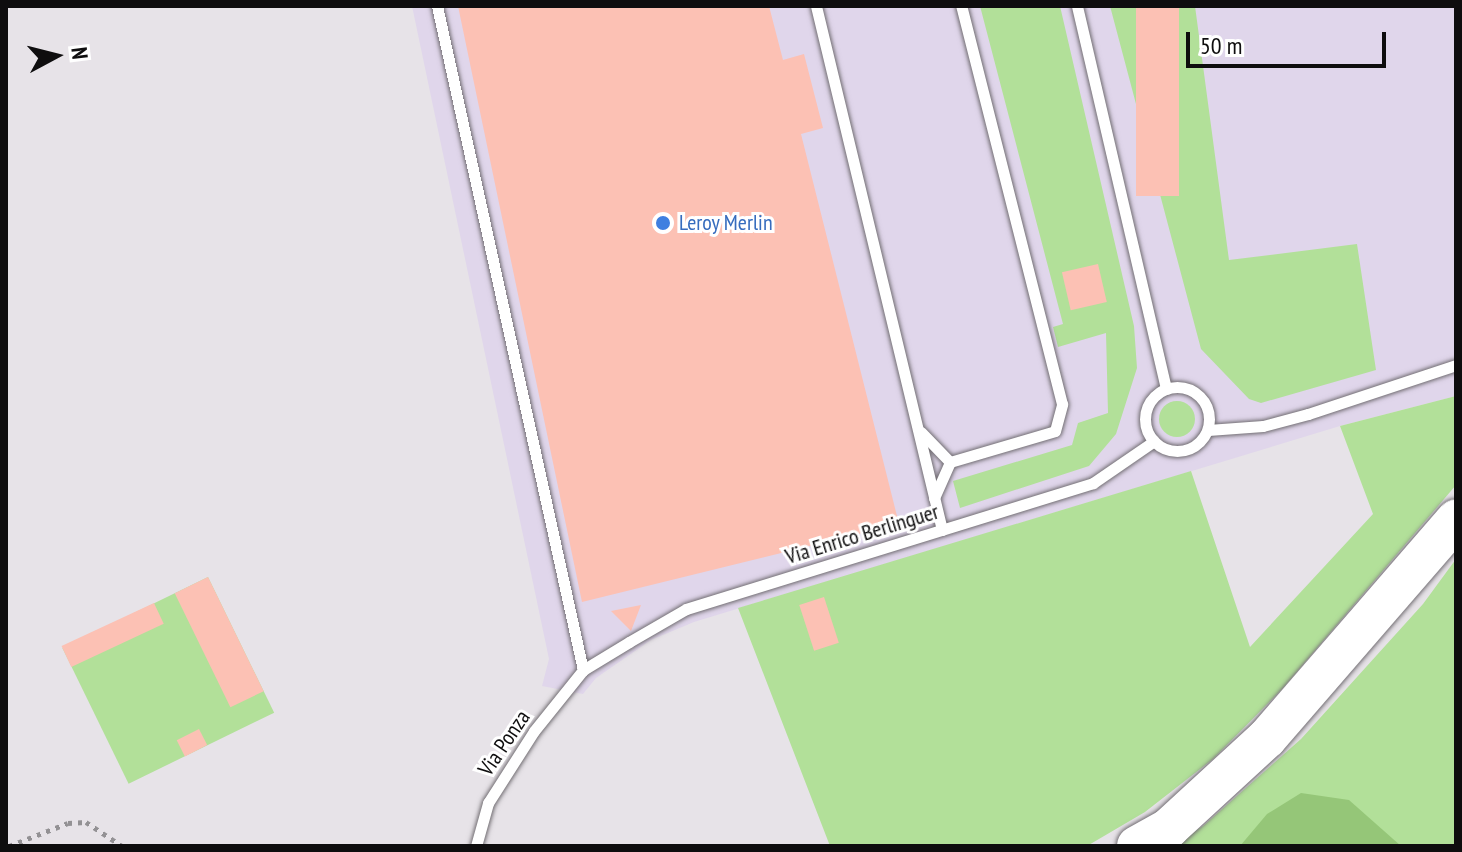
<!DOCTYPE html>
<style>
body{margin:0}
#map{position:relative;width:1462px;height:852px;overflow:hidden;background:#e7e3e8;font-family:"PT Sans Narrow",sans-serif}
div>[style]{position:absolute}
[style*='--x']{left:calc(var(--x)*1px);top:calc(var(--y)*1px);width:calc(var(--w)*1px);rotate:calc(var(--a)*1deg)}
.commercial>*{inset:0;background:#e0d6eb}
.green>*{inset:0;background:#b2e099;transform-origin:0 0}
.round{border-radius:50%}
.forest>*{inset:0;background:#95c678}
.building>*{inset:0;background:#fcc1b4;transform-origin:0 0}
.path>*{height:5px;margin-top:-2.5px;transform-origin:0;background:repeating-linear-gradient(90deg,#939194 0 4px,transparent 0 10px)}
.roads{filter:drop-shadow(0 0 2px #726e73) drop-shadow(0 0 2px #726e73)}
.lane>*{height:11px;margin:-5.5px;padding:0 5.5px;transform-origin:5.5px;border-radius:5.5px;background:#fff}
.lane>.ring{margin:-5.5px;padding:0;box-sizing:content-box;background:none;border:11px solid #fff;border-radius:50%}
.highway>*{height:40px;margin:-20px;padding:0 20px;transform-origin:20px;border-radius:20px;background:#fff}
.dots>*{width:22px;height:22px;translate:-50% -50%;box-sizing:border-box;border:4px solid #fff;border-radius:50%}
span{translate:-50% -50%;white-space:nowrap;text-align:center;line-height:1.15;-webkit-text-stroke:6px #fff;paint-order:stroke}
.shop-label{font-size:22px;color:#366cbe}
.left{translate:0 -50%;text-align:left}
.street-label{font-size:22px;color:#0e0d0e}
.frame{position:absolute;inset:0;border:8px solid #0e0d0e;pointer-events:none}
.north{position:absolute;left:16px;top:16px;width:80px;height:80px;-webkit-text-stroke:6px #fff;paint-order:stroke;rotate:83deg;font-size:22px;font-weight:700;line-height:32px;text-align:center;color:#0e0d0e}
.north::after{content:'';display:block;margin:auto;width:28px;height:36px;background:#0e0d0e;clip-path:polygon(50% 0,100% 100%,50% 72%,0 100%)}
.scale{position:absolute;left:1186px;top:32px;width:200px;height:36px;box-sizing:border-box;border:4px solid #0e0d0e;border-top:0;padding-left:10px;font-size:24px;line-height:28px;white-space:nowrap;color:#0e0d0e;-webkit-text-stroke:6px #fff;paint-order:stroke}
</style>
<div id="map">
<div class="commercial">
<i style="clip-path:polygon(412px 6px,1456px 6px,1456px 396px,1340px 426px,694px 622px,651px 640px,596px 678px,583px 694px,542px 686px,549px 659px)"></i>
</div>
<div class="green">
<i style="clip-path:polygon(980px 6px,1060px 6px,1134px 326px,1137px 368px,1116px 434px,1089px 466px,960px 508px,953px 481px,1072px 445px,1078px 423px,1108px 413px,1106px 333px,1058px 347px,1053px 327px,1063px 324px)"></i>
<i style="clip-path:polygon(1110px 6px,1195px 6px,1229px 260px,1357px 244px,1376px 370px,1261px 403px,1249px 399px,1201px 349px)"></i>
<i style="clip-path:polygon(1456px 396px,1456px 485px,1283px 688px,1213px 759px,1145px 812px,1087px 846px,830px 846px,738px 608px,1191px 471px,1250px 647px,1373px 514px,1340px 426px)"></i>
<i class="round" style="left:1159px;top:401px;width:36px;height:36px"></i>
<i style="clip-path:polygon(1456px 559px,1456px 846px,1172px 846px,1203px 826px,1301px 739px,1423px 604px)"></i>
<i style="left:208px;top:577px;width:151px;height:162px;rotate:64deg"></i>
</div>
<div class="forest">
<i style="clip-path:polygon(1301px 793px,1349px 800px,1401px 846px,1240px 846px,1267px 814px)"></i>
</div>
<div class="building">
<i style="clip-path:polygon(458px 6px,769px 6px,783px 60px,804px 54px,823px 128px,801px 134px,899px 524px,582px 602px)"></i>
<i style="left:1136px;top:6px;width:43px;height:190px"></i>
<i style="left:1098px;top:264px;width:39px;height:37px;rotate:77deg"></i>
<i style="left:208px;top:577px;width:127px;height:37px;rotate:64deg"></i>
<i style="left:824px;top:597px;width:48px;height:26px;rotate:72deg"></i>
<i style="left:154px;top:603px;width:23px;height:102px;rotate:65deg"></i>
<i style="clip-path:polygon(641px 605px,631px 631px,611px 611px)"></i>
<i style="left:199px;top:729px;width:18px;height:25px;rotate:63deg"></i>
</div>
<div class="path">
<i style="--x:9;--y:846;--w:63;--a:-21.3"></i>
<i style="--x:68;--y:823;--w:18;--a:-3"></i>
<i style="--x:86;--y:822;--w:43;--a:33.7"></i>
<i style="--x:360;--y:846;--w:6;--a:0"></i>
</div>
<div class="roads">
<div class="lane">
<i style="--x:437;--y:6;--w:680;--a:77.6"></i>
<i style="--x:816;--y:6;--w:539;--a:76.48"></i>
<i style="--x:1077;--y:6;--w:393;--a:76.9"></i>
<i class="ring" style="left:1145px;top:387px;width:53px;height:53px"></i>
<i style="--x:1208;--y:430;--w:55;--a:-4.2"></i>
<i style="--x:1263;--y:426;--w:47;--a:-14.9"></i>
<i style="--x:1308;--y:414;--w:156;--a:-18.3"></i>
<i style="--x:921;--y:432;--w:42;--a:46"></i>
<i style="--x:934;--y:498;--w:39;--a:-66"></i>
<i style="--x:950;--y:462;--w:109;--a:-16.4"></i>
<i style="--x:1055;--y:431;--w:28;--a:-75"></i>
<i style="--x:1062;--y:404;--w:411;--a:-104.2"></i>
<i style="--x:476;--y:846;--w:45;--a:-74.4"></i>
<i style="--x:488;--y:803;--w:85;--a:-57.4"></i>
<i style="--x:534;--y:731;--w:78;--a:-51.2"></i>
<i style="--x:583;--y:670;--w:54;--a:-31.3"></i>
<i style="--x:629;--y:642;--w:66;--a:-30.1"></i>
<i style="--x:686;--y:609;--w:426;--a:-17.2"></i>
<i style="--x:1093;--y:483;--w:74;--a:-34.5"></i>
</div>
<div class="highway">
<i style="--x:1137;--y:846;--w:37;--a:-29"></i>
<i style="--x:1169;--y:828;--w:133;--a:-42.6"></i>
<i style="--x:1267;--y:738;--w:289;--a:-49.1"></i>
</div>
</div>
<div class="dots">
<i style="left:663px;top:223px;background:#3f7fe0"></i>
</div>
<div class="shop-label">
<span class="left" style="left:679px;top:223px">Leroy Merlin</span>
</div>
<div class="street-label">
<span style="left:862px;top:534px;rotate:-17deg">Via Enrico Berlinguer</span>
<span style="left:504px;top:743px;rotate:-56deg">Via Ponza</span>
</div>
<div class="frame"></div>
<div class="north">N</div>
<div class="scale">50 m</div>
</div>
